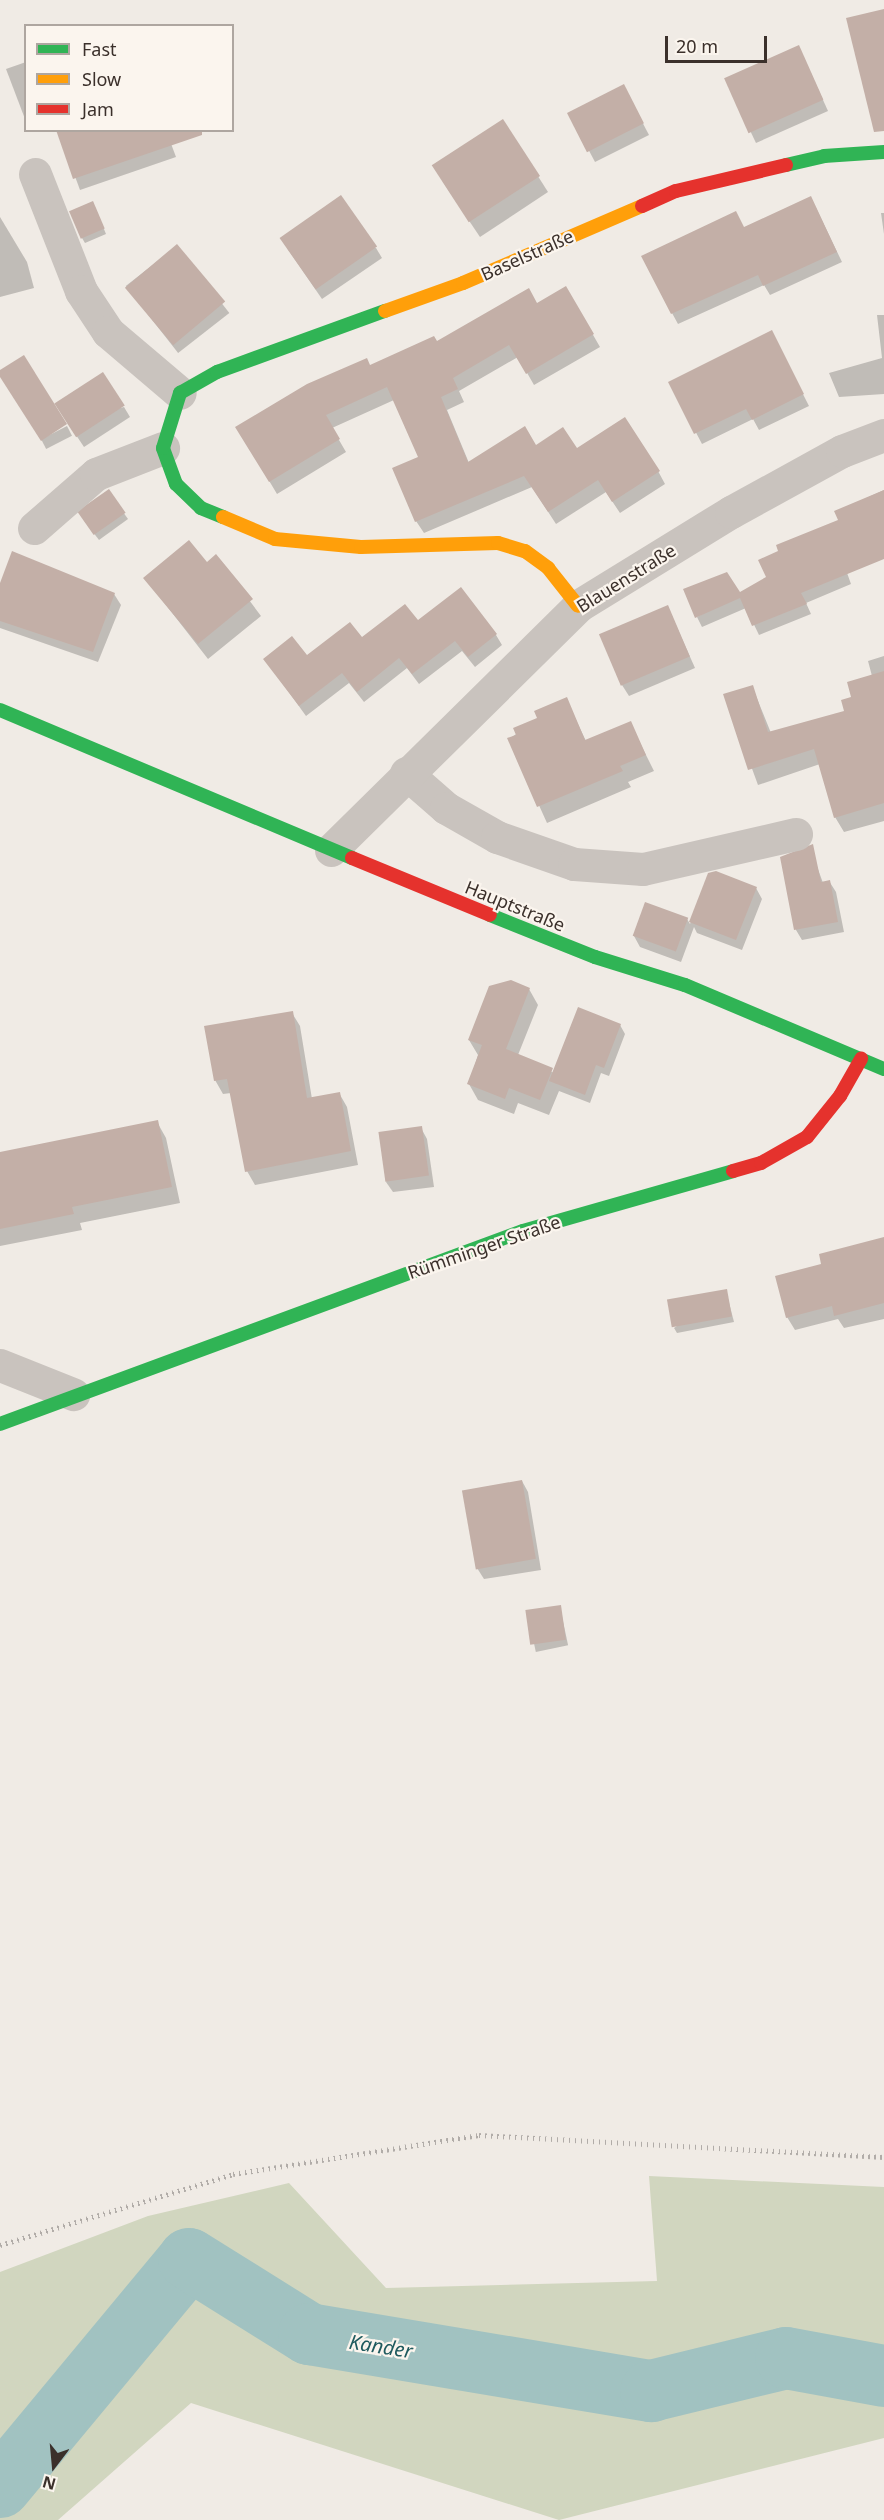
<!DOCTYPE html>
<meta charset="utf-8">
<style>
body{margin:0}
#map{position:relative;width:884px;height:2520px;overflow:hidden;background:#f0ebe5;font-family:"Noto Sans",sans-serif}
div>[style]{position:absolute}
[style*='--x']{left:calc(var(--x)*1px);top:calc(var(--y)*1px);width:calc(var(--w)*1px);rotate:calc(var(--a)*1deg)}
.green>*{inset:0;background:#d1d6bf}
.shadow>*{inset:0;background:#0003;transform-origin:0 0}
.river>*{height:62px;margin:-31px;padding:0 31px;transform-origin:31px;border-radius:31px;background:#a1c2c1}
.building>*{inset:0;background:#c3afa7;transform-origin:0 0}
.street>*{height:33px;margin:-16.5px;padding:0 16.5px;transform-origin:16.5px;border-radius:16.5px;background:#c9c3be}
.fast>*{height:14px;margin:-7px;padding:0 7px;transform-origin:7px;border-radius:7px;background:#30b455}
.slow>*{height:14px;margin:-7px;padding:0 7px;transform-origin:7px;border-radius:7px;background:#ff9f0a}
.jam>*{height:14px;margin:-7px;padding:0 7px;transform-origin:7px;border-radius:7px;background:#e5322d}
.rail>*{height:4.5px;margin-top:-2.25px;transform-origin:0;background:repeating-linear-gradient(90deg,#b1aca8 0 1.5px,transparent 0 6px)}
span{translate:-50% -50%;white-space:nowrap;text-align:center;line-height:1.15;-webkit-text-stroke:4.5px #fbf5ee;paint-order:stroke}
.street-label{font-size:18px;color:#3b302b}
.water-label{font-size:20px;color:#1f5a5e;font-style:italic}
.legend{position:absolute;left:24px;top:24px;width:210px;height:108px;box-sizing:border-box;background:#fbf5ee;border:2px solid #aea6a0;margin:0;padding:8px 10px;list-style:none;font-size:18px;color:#3b302b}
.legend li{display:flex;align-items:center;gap:12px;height:30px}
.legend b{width:30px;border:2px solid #aea6a0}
.north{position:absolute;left:24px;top:2436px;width:60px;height:60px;-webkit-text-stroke:4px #fbf5ee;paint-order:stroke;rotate:196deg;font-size:16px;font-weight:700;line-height:24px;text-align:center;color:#3b302b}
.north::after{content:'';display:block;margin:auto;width:21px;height:27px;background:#3b302b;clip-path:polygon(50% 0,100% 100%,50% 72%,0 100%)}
.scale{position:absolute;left:665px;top:36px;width:102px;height:27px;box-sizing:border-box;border:3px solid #3b302b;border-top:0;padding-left:8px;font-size:18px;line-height:21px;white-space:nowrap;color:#3b302b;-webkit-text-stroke:4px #fbf5ee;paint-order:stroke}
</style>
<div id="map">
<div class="green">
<i style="clip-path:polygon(649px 2176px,884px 2187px,884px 2438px,559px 2520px,191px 2403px,58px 2520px,0 2520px,0 2272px,148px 2216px,289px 2183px,386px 2288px,657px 2281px)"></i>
</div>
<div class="shadow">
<i style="clip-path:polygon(804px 58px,828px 111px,756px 143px,726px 80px)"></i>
<i style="clip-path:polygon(26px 62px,26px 119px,25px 119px,6px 69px)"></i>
<i style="clip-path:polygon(629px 97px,649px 135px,595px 162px,569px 113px)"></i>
<i style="clip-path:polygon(503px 121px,548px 192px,480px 237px,443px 182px)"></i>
<i style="clip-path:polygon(58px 130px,170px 141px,176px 157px,80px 190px)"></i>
<i style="clip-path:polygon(95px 207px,106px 234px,85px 243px,82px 238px)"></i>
<i style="clip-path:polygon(816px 208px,842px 262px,770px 295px,764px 285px,678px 324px,672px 313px)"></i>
<i style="clip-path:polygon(881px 213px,884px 213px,884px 234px)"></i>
<i style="clip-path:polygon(0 217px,27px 262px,34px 288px,0 297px)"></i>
<i style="left:177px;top:246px;width:85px;height:65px;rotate:52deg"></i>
<i style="clip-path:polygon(287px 248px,376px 248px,382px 258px,322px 299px)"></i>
<i style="clip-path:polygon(566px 288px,600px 347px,534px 385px,518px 357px,459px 391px,464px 402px,447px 410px,469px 463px,536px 447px,577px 450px,658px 471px,665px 484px,620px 513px,606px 492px,556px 524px,532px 487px,424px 533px,416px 521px,420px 458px,394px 400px,332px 428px,346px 452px,277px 494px,237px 427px,370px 366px,537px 305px)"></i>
<i style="clip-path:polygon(877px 315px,884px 315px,884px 394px,839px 397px,829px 373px,882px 358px)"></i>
<i style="clip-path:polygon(777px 343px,809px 406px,759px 430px,753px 419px,702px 444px,670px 383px)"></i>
<i style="clip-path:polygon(124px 407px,130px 417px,84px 447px,68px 423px)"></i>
<i style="left:67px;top:426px;width:11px;height:29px;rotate:63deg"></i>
<i style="clip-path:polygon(884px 490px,884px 556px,846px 570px,851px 584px,806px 603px,811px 614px,759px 635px,746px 608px,702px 627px,697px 617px,768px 578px,840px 521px,836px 512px)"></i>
<i style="clip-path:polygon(108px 491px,128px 519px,99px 540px,83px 519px)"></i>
<i style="clip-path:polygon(216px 556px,261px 616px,208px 659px,145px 578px,207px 564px)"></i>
<i style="clip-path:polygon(0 587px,114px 594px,121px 605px,98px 662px,0 628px)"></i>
<i style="clip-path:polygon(668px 607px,695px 668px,629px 696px,622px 685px)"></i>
<i style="clip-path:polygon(417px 622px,496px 635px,502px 645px,475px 667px,462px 651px,419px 684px,407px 668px,364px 702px,349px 683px,306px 716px,265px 659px,307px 657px)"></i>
<i style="clip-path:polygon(884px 656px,884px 821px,844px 832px,835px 817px,820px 764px,758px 785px,725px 695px,752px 686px,771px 733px,846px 712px,872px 676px,868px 661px)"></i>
<i style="clip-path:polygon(566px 699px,586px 741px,630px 723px,654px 771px,628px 782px,631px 787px,547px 823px,509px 739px)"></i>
<i style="clip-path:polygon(810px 847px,823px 883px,829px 881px,836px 892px,844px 932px,802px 940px,796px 930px,782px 858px)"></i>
<i style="clip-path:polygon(709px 875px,756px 888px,762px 899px,742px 950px,697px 933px,694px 927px,681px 962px,640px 947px,634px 936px,687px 919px,690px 924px)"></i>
<i style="clip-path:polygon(529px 989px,538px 1005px,518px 1055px,554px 1073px,620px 1025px,625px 1034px,609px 1076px,601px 1073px,590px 1103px,559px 1091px,549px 1115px,518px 1103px,514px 1114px,478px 1100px,469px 1084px,478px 1055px,469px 1040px)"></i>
<i style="clip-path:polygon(292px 1013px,300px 1026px,312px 1099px,339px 1093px,347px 1107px,358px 1165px,255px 1185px,247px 1171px,231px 1093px,223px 1094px,215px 1080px)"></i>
<i style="clip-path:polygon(157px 1122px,166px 1138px,180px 1203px,80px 1223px,82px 1230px,0 1246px,0 1153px)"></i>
<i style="clip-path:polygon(421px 1128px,427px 1139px,434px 1187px,393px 1192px,386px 1182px)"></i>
<i style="clip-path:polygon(884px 1241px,884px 1319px,844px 1328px,838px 1319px,795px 1330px,787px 1317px,823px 1266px)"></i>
<i style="clip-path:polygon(726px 1291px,734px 1322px,677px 1333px,674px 1328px)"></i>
<i style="clip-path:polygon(522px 1481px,528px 1492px,541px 1570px,484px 1579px,477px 1568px)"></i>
<i style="left:560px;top:1607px;width:39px;height:33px;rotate:78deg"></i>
</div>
<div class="river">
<i style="--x:0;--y:2487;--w:296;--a:-50.3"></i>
<i style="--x:189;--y:2259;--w:142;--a:32"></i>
<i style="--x:309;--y:2334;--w:347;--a:9.5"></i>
<i style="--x:651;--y:2391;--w:139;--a:-13.7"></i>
<i style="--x:786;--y:2358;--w:100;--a:10.4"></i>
</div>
<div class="building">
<i style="clip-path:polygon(884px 9px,884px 131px,874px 132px,846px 18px)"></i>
<i style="left:799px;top:45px;width:60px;height:82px;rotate:66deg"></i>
<i style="left:624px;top:84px;width:44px;height:64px;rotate:63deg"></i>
<i style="left:503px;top:119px;width:68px;height:85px;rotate:57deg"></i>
<i style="clip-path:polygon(56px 130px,202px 130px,202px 135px,73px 179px)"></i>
<i style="left:341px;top:195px;width:63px;height:75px;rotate:55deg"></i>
<i style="clip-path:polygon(811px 196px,837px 252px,763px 286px,758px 275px,671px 314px,641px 256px,736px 211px,744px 227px)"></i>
<i style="left:93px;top:201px;width:30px;height:26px;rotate:67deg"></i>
<i style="left:177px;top:244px;width:75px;height:68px;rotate:50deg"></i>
<i style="clip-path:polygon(566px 286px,594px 334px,526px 374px,509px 345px,453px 378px,458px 389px,441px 397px,468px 462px,525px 426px,536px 445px,563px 427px,577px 448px,625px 417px,660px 471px,612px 502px,598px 480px,548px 512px,524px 476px,415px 522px,392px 468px,418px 457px,387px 387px,326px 415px,340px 439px,269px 482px,235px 427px,307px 384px,367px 358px,370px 365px,434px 336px,437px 341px,529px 288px,537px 303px)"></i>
<i style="clip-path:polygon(772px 330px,804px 394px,752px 420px,746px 409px,694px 434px,668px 382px)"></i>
<i style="clip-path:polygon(24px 355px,67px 424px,41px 441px,0 377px,0 370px)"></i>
<i style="left:103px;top:372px;width:40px;height:58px;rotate:57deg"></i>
<i style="left:109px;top:489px;width:29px;height:39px;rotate:55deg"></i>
<i style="clip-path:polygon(884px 490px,884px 559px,801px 593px,807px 604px,752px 626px,740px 598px,695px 618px,683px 589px,727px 572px,740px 592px,766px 577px,758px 560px,778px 551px,776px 545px,838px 520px,834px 511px)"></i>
<i style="clip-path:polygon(189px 540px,207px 562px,216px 554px,253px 599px,198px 644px,143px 578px)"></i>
<i style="clip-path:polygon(12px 551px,115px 593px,93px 652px,0 621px,0 583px)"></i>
<i style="clip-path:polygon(461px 587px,497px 634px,468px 657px,455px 641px,412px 674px,399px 658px,357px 692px,342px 673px,299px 706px,263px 659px,292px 636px,307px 655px,350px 622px,362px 637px,405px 604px,418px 620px)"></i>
<i style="left:668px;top:605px;width:56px;height:75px;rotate:67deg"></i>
<i style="clip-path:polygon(884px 671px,884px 803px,834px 818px,814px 749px,748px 770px,723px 694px,753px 685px,768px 732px,844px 711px,841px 700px,851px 697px,847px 682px)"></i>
<i style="clip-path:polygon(567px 697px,585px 740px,631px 721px,646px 755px,620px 766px,623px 771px,537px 807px,507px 738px,516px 735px,513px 728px,537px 718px,534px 711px)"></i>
<i style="clip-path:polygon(813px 844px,821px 882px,830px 880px,838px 922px,794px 930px,780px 857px)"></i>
<i style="clip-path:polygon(716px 871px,757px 887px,736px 940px,689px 922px,708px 873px)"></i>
<i style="left:645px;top:902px;width:46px;height:36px;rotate:20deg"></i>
<i style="clip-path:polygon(511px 980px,530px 988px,506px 1049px,553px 1068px,540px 1100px,509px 1088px,505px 1099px,467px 1084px,482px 1045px,468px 1040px,489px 986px)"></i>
<i style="clip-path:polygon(578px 1007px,621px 1024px,604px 1068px,596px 1065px,585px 1095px,549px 1081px)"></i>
<i style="clip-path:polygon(293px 1011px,307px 1098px,340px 1092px,351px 1151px,245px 1172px,227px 1079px,214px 1081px,204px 1026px)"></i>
<i style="clip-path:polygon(158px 1120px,172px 1187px,72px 1207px,74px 1214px,0 1229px,0 1152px)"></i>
<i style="left:422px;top:1126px;width:50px;height:44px;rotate:82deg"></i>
<i style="clip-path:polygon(884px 1237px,884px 1303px,834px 1316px,832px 1306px,786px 1318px,775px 1276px,821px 1264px,819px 1254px)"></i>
<i style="left:727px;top:1289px;width:28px;height:61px;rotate:80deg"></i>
<i style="left:522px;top:1480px;width:80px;height:61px;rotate:80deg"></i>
<i style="left:561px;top:1605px;width:35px;height:36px;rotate:82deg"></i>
</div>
<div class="street">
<i style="--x:35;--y:174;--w:126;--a:68.5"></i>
<i style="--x:81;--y:291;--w:49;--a:56.6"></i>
<i style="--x:108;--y:332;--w:94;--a:40.3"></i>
<i style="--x:34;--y:528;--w:82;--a:-41.1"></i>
<i style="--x:96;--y:474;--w:72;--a:-21.2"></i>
<i style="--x:406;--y:773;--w:53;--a:41.2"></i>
<i style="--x:446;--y:808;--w:59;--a:29.6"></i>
<i style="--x:497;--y:837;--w:82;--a:19.3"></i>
<i style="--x:574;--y:864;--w:69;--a:4.1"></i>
<i style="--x:643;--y:869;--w:157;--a:-12.9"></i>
<i style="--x:331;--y:850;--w:347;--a:-44.6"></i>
<i style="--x:578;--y:606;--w:180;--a:-31.6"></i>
<i style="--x:731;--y:512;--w:127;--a:-28.8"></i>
<i style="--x:842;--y:451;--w:45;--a:-20.9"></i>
<i style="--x:0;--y:1365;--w:79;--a:21.7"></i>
</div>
<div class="fast">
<i style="--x:786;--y:165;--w:39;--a:-13"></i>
<i style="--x:824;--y:156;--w:60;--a:-3.8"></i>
<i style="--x:223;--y:517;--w:24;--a:-158"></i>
<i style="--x:201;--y:508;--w:35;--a:-136"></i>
<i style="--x:176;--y:484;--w:38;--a:-110"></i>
<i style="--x:163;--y:448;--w:58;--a:-72.8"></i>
<i style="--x:180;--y:393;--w:43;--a:-29.6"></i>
<i style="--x:217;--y:372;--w:179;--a:-20"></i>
<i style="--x:0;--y:710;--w:382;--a:22.8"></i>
<i style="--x:490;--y:915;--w:113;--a:21.8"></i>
<i style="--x:595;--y:957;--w:94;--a:17.3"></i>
<i style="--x:685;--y:985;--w:216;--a:22.9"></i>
<i style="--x:0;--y:1424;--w:557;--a:-20.26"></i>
<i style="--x:523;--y:1231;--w:218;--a:-15.9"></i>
</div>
<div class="slow">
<i style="--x:385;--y:311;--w:83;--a:-19.7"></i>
<i style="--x:463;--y:283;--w:195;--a:-23.3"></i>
<i style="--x:223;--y:517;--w:56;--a:22.9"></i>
<i style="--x:275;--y:539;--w:86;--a:5.3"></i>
<i style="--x:361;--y:547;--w:137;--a:-1.7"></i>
<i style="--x:498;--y:543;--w:28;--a:17"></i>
<i style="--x:525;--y:551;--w:29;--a:36"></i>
<i style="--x:548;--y:568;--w:48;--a:51.7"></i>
</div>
<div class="jam">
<i style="--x:642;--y:206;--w:37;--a:-24"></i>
<i style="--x:676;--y:191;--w:113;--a:-13.3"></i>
<i style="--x:352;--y:858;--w:149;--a:22.4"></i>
<i style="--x:733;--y:1171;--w:29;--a:-16"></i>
<i style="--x:761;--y:1163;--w:53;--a:-29.5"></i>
<i style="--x:807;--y:1137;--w:53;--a:-51.2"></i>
<i style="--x:840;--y:1096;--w:43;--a:-60.4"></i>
</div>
<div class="rail">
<i style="--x:0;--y:2245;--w:244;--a:-16.9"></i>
<i style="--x:233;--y:2174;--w:249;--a:-9"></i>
<i style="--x:479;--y:2135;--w:406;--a:3.1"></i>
</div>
<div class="street-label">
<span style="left:527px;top:255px;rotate:-24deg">Baselstraße</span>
<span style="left:626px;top:578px;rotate:-32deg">Blauenstraße</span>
<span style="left:515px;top:906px;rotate:22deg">Hauptstraße</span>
<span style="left:484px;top:1247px;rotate:-19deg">Rümminger Straße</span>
</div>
<div class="water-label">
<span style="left:381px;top:2346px;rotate:9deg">Kander</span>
</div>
<ul class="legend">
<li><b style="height:8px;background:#30b455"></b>Fast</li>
<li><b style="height:8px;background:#ff9f0a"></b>Slow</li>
<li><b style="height:8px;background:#e5322d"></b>Jam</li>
</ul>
<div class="north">N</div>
<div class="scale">20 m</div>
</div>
